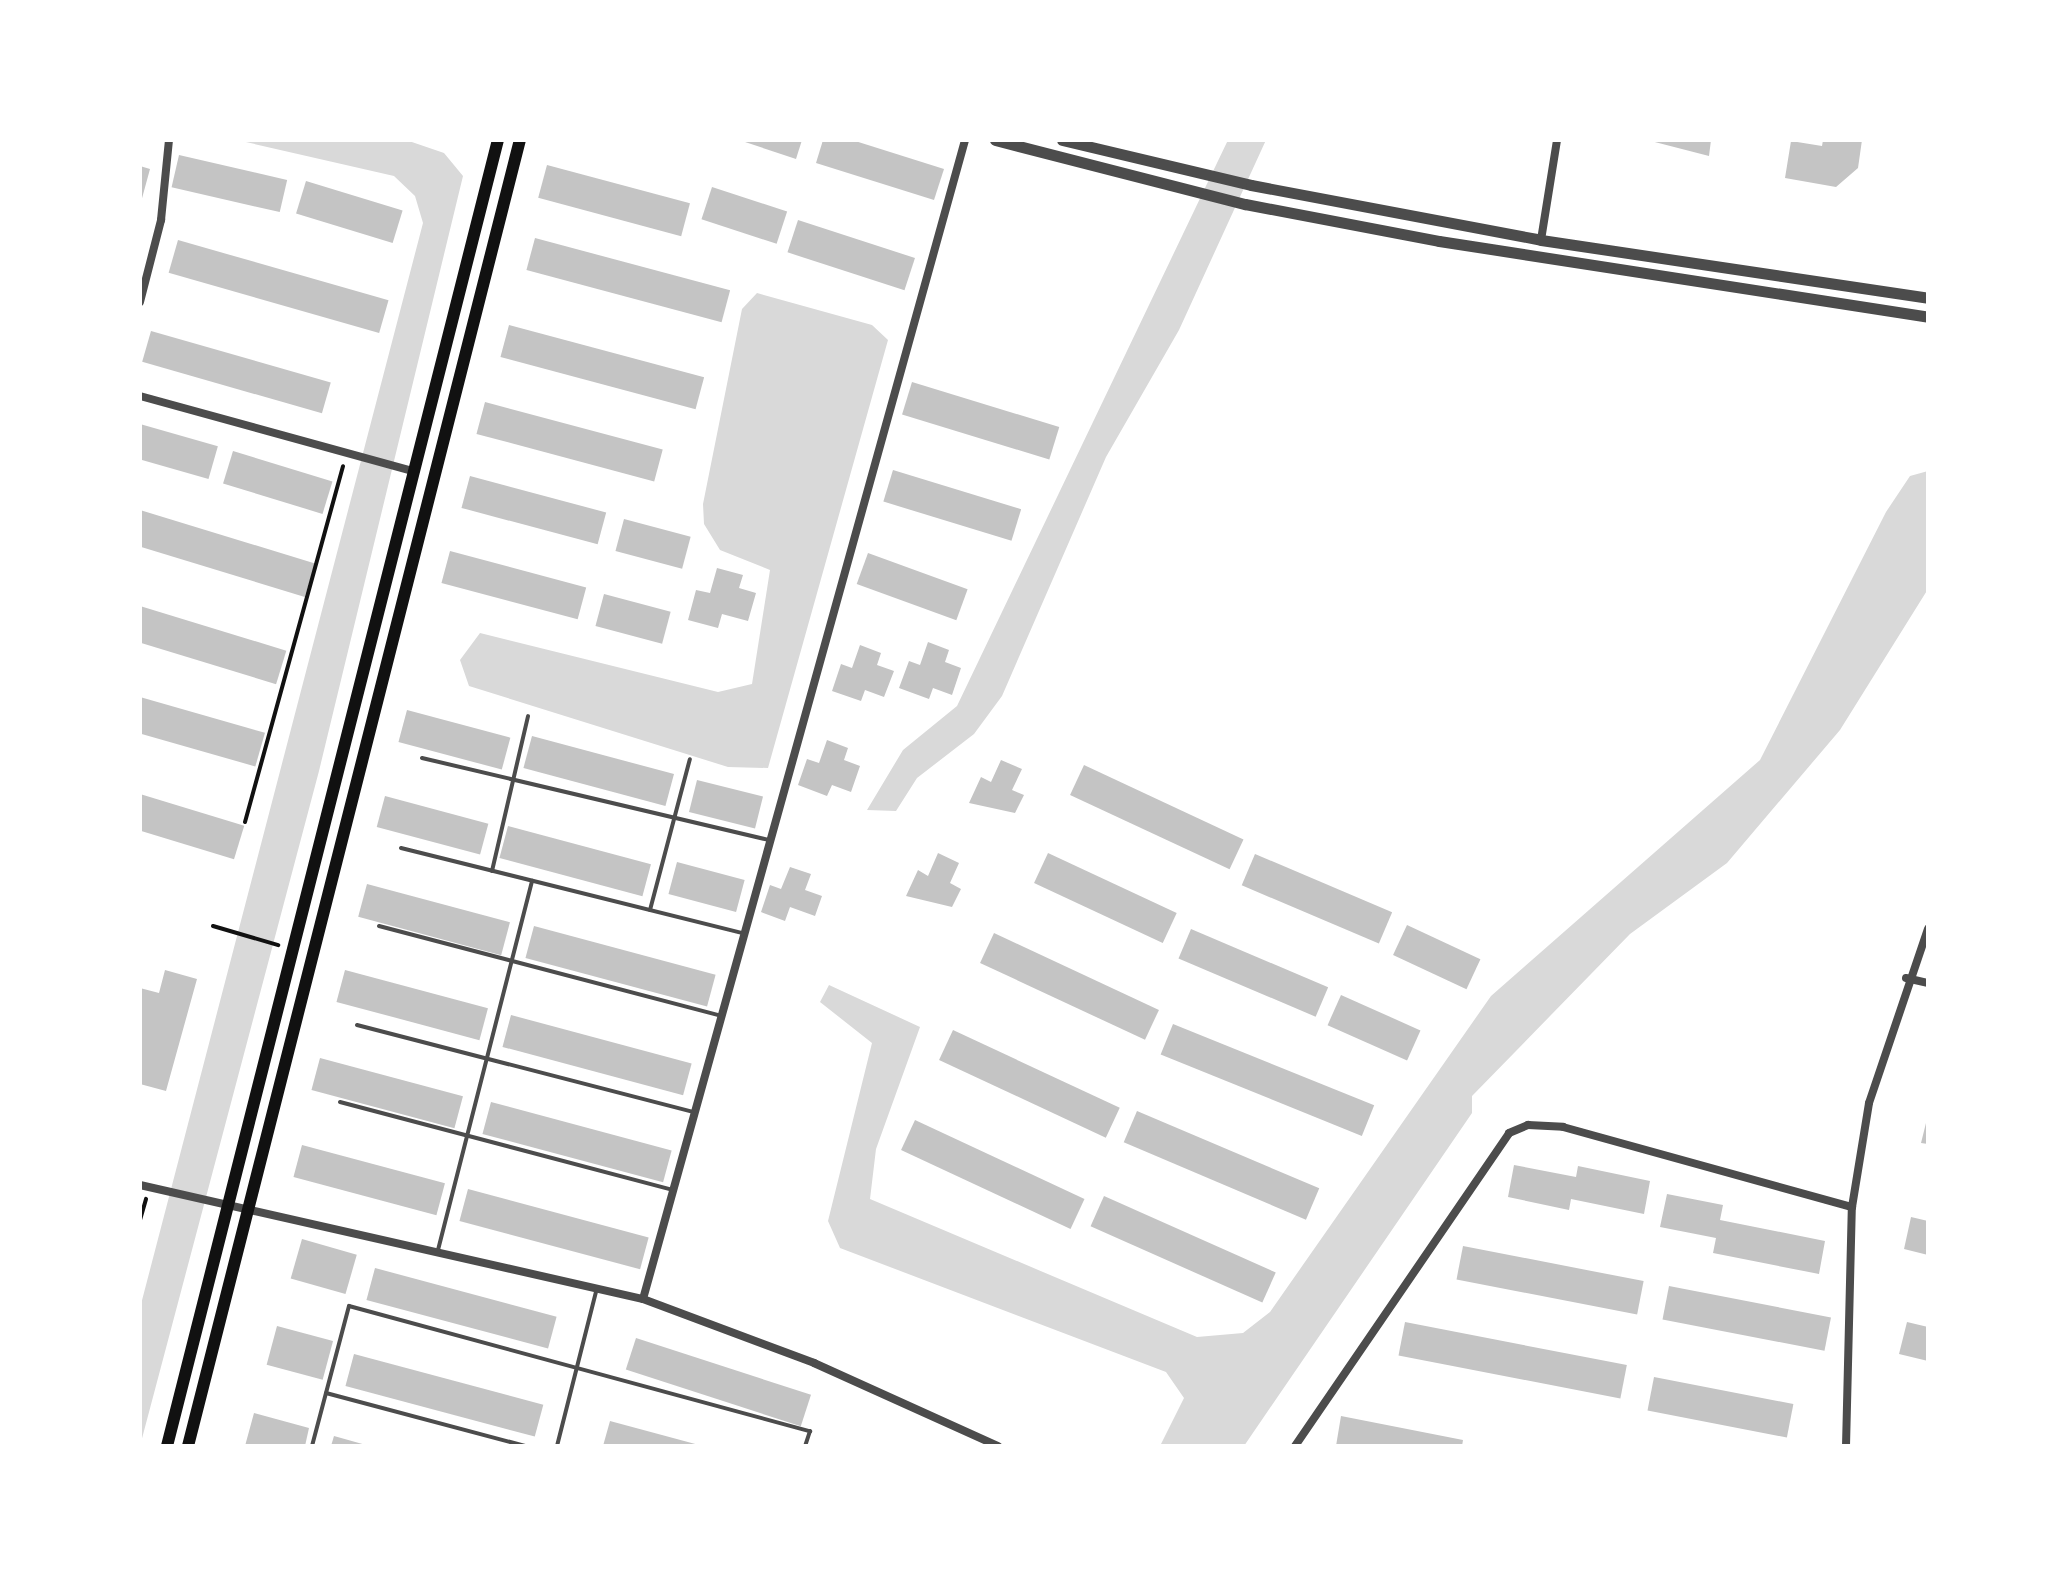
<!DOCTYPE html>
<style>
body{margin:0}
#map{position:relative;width:2068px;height:1586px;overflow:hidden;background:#fff;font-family:Overpass,sans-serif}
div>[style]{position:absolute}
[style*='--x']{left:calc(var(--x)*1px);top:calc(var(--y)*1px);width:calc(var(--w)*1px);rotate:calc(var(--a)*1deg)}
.water>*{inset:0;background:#d9d9d9}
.building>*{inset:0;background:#c4c4c4;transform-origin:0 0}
.path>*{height:4px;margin:-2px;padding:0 2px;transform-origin:2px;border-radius:2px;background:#111}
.service>*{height:4px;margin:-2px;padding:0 2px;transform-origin:2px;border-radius:2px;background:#4c4c4c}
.minor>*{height:8px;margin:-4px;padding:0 4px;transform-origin:4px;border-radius:4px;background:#4c4c4c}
.tertiary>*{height:11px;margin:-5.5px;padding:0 5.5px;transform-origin:5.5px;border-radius:5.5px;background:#4c4c4c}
.secondary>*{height:12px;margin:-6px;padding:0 6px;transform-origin:6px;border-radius:6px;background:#111}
span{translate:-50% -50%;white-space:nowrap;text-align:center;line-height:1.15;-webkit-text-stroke:7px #fff;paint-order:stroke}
.frame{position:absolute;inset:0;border:142px solid #fff;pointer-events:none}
</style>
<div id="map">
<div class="water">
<i style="clip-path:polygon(237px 140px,406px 140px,444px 153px,463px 176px,319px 771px,140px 1446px,140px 1308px,423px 223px,415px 196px,394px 176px)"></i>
<i style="clip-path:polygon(1228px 140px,1266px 140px,1179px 330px,1106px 457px,1002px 696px,974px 734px,917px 778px,896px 811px,867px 810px,903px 750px,957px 706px)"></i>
<i style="clip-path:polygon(757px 293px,872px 325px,888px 340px,768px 768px,728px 767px,469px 686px,460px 660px,480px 633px,718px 692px,752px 684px,770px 570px,720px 550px,704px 524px,703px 504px,742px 309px)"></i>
<i style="clip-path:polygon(1928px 471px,1928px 589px,1840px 730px,1727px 863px,1630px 934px,1472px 1096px,1472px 1113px,1244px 1446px,1160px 1446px,1184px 1398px,1166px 1372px,840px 1248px,828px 1221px,872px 1043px,820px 1002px,829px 985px,920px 1027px,876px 1149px,870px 1199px,1197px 1337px,1243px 1333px,1270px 1312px,1491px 996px,1760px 760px,1886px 512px,1910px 476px)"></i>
</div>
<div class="building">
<i style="clip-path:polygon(739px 140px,802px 140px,796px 159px)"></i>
<i style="clip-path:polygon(823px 140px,852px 140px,944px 169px,934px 200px,816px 163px)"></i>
<i style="clip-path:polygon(1647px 140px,1711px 140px,1709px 156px)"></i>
<i style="clip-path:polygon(1823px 140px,1862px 140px,1858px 168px,1836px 187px,1785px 178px,1791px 141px,1822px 146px)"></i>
<i style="left:179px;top:155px;width:111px;height:33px;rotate:13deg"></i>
<i style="left:547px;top:165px;width:148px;height:34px;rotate:15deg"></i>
<i style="clip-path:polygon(140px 166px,150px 169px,141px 202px,140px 202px)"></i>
<i style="left:306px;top:181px;width:101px;height:34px;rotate:17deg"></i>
<i style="left:712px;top:187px;width:79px;height:34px;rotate:18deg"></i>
<i style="left:798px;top:220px;width:123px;height:34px;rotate:18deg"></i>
<i style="left:535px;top:238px;width:202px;height:33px;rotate:15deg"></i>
<i style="left:178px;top:240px;width:219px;height:34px;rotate:16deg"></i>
<i style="left:509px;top:325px;width:202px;height:33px;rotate:15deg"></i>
<i style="left:151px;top:331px;width:187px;height:32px;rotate:16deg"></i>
<i style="left:912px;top:382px;width:154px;height:34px;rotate:17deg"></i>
<i style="left:485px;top:402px;width:184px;height:33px;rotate:15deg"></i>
<i style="left:140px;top:424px;width:81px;height:34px;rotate:16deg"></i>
<i style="left:233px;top:451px;width:104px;height:34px;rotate:17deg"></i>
<i style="left:893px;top:470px;width:134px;height:33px;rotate:17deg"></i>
<i style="left:470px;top:476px;width:141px;height:33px;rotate:15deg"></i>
<i style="left:140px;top:510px;width:183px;height:35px;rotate:17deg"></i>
<i style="left:624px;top:519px;width:69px;height:33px;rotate:15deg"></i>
<i style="left:450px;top:551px;width:141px;height:33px;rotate:15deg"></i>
<i style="left:868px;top:553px;width:106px;height:33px;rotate:20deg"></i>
<i style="clip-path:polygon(717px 568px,743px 575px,739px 588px,756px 593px,748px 621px,722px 614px,718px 628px,688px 620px,696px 590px,710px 593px)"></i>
<i style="left:604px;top:594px;width:69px;height:33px;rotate:15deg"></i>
<i style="left:140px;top:606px;width:153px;height:35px;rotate:17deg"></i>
<i style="clip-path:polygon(928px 642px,949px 650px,945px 662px,961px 668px,952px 695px,933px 688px,929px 699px,899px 688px,909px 661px,920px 665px)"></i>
<i style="clip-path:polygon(860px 645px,881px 653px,877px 665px,894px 671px,884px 697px,865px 690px,861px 701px,832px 691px,841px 664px,852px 668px)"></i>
<i style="left:140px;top:697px;width:130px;height:35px;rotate:16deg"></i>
<i style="left:407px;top:710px;width:107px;height:33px;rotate:15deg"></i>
<i style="left:532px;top:736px;width:147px;height:33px;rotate:15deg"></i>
<i style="clip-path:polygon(827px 740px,848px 748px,844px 760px,860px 766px,851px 792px,832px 785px,827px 796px,798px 785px,807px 759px,819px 763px)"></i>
<i style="clip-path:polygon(1001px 760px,1022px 769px,1012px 790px,1024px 795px,1015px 813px,969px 803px,981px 777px,991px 782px)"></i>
<i style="left:1084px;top:765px;width:176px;height:33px;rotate:25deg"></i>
<i style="left:697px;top:780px;width:68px;height:33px;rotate:14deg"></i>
<i style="left:140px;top:794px;width:109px;height:35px;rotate:17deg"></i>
<i style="left:385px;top:796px;width:107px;height:32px;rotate:15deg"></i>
<i style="left:508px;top:826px;width:148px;height:33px;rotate:15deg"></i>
<i style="clip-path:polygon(938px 853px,959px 863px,950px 883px,961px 889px,952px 907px,906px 896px,918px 870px,928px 876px)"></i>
<i style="left:1048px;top:853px;width:142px;height:33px;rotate:25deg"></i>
<i style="left:1255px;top:854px;width:149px;height:34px;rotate:23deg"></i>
<i style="left:677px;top:862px;width:70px;height:33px;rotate:15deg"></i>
<i style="clip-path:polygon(790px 867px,811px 874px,805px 890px,822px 896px,815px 916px,790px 907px,785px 921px,761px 912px,770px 885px,781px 889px)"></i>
<i style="left:367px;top:884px;width:148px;height:34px;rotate:15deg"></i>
<i style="left:1407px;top:925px;width:81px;height:33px;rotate:25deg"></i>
<i style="left:534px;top:926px;width:188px;height:33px;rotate:15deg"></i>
<i style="left:1191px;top:929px;width:149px;height:32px;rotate:23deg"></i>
<i style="left:994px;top:933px;width:182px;height:33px;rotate:25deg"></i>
<i style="clip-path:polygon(165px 970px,197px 979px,166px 1091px,140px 1084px,140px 988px,159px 993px)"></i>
<i style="left:345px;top:970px;width:148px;height:33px;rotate:15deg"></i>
<i style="left:1341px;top:995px;width:87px;height:33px;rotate:24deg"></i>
<i style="left:511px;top:1015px;width:187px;height:33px;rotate:15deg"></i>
<i style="left:1173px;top:1024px;width:217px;height:33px;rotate:22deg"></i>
<i style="left:953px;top:1030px;width:184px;height:33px;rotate:25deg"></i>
<i style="left:320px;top:1058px;width:148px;height:33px;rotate:15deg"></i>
<i style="left:491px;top:1102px;width:187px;height:33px;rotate:15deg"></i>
<i style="left:1137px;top:1111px;width:198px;height:34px;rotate:23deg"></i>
<i style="clip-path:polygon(1927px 1119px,1928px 1119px,1928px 1144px,1921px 1143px)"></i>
<i style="left:915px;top:1120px;width:187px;height:33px;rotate:25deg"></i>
<i style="left:302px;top:1145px;width:148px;height:33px;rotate:15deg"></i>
<i style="clip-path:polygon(1514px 1165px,1576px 1177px,1578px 1166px,1650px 1181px,1644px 1214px,1571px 1199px,1569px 1210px,1508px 1197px)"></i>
<i style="left:468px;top:1189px;width:187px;height:33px;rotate:15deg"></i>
<i style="clip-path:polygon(1667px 1194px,1723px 1205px,1720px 1220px,1825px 1241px,1819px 1274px,1713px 1253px,1716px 1238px,1660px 1227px)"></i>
<i style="left:1104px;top:1196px;width:188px;height:33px;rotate:24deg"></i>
<i style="clip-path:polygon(1911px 1217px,1928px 1221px,1928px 1255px,1904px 1249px)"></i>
<i style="left:302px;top:1239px;width:57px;height:41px;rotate:16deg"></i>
<i style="left:1463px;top:1246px;width:184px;height:34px;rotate:11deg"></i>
<i style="left:375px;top:1268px;width:188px;height:33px;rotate:15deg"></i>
<i style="left:1669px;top:1286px;width:165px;height:34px;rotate:11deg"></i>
<i style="left:1405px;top:1322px;width:226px;height:34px;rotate:11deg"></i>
<i style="clip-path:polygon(1907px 1322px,1928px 1327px,1928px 1361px,1899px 1354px)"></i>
<i style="left:277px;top:1326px;width:58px;height:40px;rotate:15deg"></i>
<i style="left:636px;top:1338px;width:184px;height:33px;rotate:18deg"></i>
<i style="left:354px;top:1354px;width:196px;height:33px;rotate:15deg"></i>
<i style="left:1654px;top:1377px;width:142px;height:34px;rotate:11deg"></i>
<i style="clip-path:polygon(254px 1413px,309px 1428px,305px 1446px,245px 1446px)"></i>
<i style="clip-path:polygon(1341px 1416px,1463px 1440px,1462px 1446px,1336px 1446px)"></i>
<i style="clip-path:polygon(610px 1421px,699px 1445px,699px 1446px,603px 1446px)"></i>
<i style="clip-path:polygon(334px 1436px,366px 1445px,366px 1446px,331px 1446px)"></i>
</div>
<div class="path">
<i style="--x:245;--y:822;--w:369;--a:-74.6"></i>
<i style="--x:213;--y:926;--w:68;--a:16.3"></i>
<i style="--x:140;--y:1220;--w:22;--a:-74"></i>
</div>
<div class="service">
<i style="--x:422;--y:758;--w:357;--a:13.3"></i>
<i style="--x:401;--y:848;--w:351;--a:14"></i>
<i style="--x:492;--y:871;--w:159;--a:-76.9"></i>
<i style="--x:650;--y:910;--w:156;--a:-75.2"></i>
<i style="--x:379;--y:926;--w:351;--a:14.7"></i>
<i style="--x:357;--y:1025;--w:348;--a:14.5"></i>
<i style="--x:340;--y:1102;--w:341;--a:14.8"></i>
<i style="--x:438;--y:1250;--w:381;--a:-75.7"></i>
<i style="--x:326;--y:1393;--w:206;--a:14.9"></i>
<i style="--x:312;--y:1446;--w:145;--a:-75.2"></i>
<i style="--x:349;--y:1306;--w:478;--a:15.2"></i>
<i style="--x:810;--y:1431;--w:16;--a:108"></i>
<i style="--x:557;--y:1446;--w:159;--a:-75.8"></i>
</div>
<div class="minor">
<i style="--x:1541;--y:240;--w:101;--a:-80.9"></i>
<i style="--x:140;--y:302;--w:85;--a:-75.6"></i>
<i style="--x:161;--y:220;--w:80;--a:-84.3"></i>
<i style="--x:140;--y:396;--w:285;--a:15.4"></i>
<i style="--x:1906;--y:978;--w:23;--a:13"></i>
<i style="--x:140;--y:1185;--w:516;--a:12.77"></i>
<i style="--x:643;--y:1299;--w:183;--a:20.5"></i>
<i style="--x:814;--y:1363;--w:202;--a:24.3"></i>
<i style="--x:643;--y:1299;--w:1203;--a:-74.47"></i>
<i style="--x:1295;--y:1446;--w:379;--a:-55.6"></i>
<i style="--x:1509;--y:1133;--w:21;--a:-23"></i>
<i style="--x:1528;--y:1125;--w:35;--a:3"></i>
<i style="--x:1563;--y:1127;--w:300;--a:15.5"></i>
<i style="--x:1846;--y:1446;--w:239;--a:-88.6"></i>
<i style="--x:1852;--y:1207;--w:105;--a:-80.7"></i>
<i style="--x:1869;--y:1103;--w:184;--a:-71.3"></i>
</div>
<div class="tertiary">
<i style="--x:995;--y:140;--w:258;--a:14.4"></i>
<i style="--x:1245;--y:204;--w:197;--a:10.8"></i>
<i style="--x:1439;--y:241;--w:495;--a:8.8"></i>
<i style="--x:1062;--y:140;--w:194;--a:13.4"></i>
<i style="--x:1251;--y:185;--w:295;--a:10.7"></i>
<i style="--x:1541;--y:240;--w:391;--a:8.5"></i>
</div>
<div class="secondary">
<i style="--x:167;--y:1446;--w:1347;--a:-75.78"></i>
<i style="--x:188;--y:1446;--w:1348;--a:-75.74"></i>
</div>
<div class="frame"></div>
</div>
